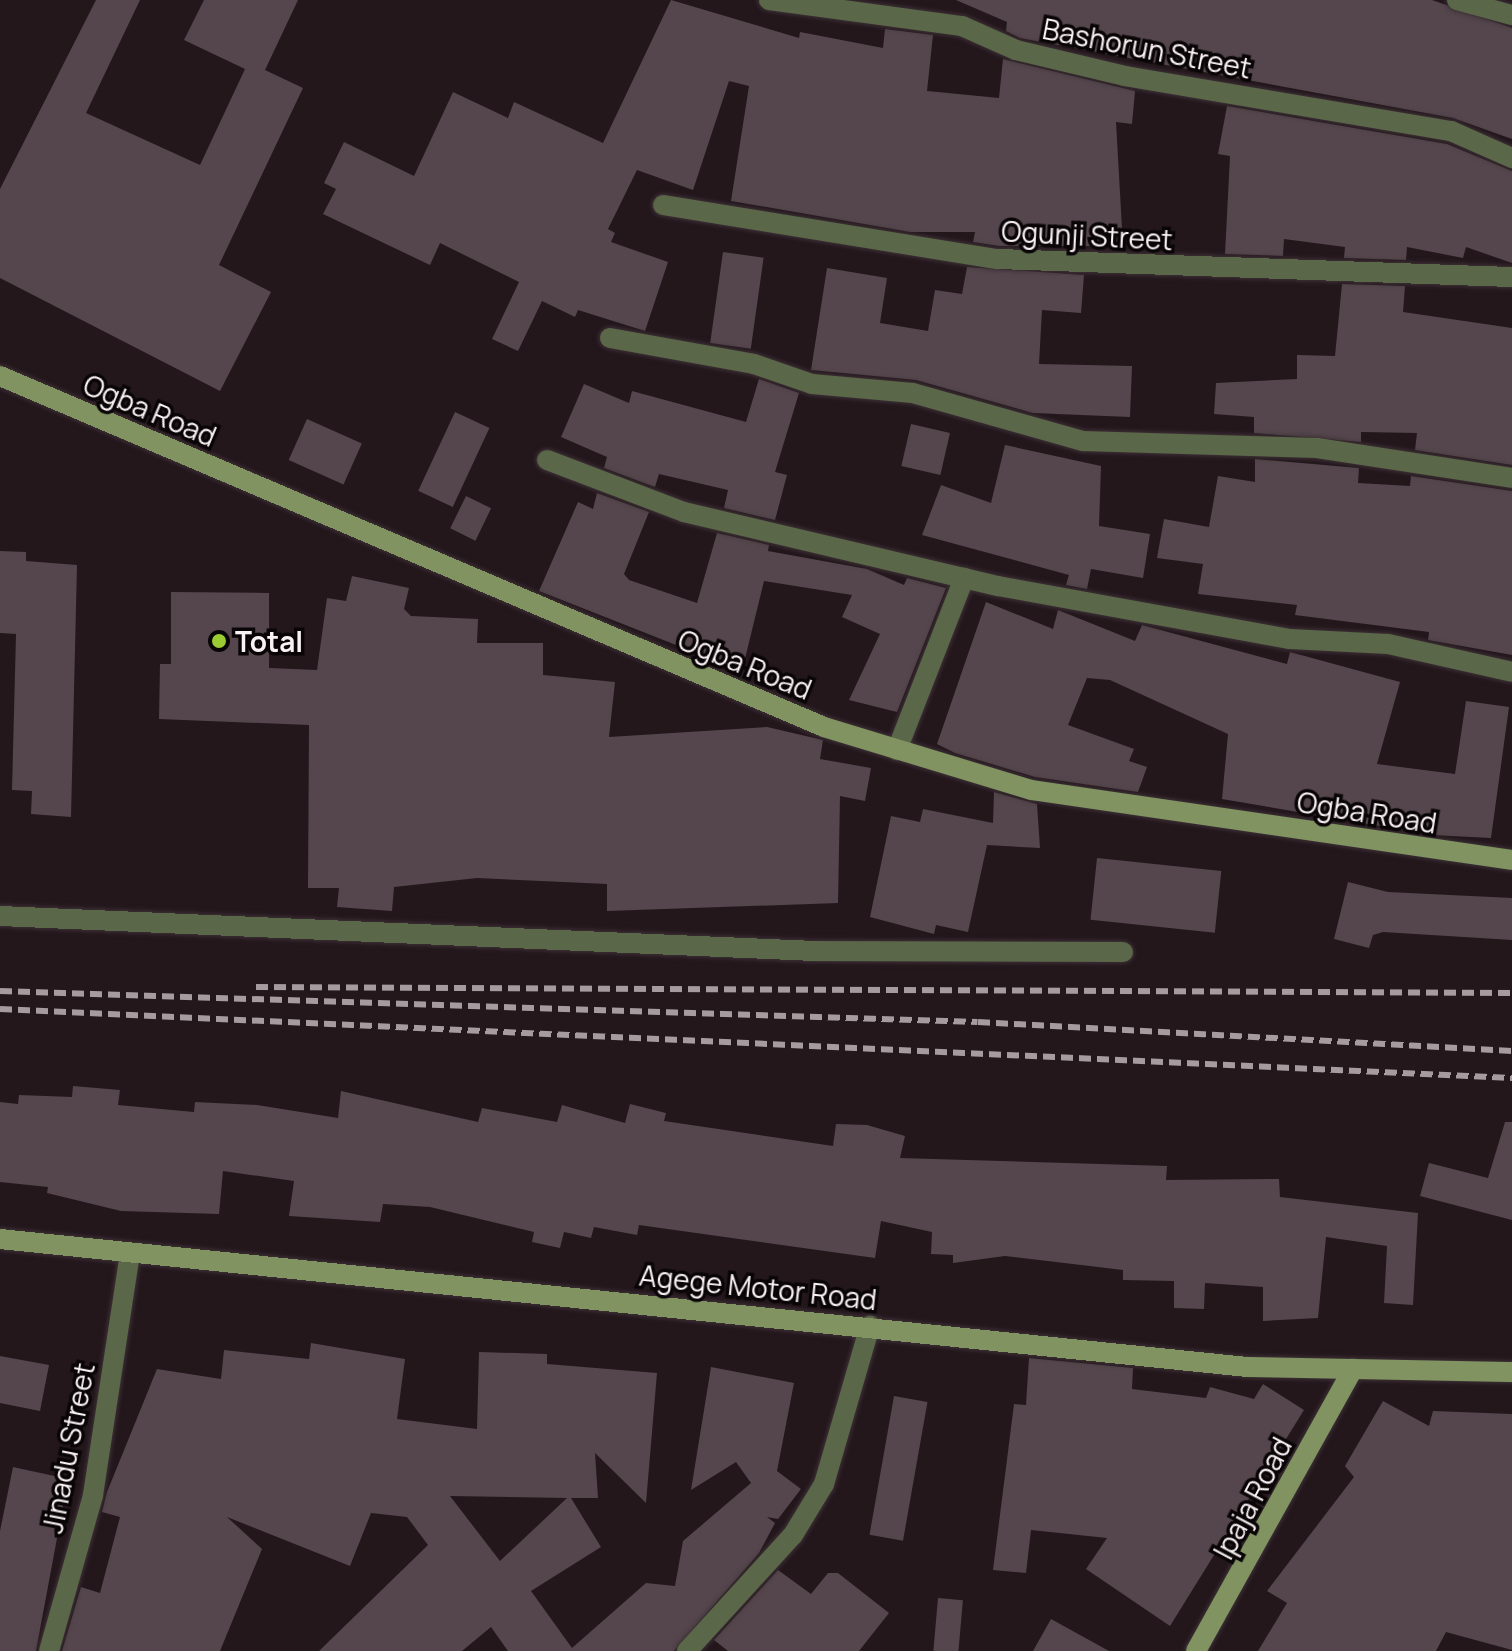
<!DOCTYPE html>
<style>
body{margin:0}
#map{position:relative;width:1512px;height:1651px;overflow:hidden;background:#23171c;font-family:Manrope,sans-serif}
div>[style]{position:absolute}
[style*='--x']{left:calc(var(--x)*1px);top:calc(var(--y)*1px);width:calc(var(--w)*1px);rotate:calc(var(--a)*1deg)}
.building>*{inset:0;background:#54464c;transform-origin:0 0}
.roads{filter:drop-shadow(0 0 2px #3d3136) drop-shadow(0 0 2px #3d3136)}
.minor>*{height:20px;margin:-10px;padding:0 10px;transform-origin:10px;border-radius:10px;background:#5b6749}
.secondary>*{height:20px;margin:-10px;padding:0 10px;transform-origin:10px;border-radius:10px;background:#809361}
.rail>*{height:6px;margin-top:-3px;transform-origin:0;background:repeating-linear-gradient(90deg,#a69ca0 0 12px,transparent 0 18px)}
.dots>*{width:22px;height:22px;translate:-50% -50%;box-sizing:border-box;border:4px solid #090506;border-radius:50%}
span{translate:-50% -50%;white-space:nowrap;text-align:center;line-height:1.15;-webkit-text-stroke:7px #090506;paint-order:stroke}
.street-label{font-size:28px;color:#faf1f4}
.poi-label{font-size:28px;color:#faf1f4;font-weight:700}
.left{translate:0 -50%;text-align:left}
</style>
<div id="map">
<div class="building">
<i style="clip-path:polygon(96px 0,140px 0,86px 113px,200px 165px,245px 69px,184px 40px,204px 0,298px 0,265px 70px,303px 88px,219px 265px,271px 292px,220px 391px,0 278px,0 189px)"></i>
<i style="clip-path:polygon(671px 0,799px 38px,800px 32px,883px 48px,885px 29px,933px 35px,927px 91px,999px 98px,1003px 59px,1135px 91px,1132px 124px,1116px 122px,1123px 246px,999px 246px,973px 242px,975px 232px,910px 232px,731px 201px,749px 86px,729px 81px,693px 190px,637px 170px,608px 229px,615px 233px,611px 242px,668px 262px,645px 331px,578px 310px,575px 317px,542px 301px,518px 351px,492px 339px,519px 282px,440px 243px,430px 265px,323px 214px,336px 189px,324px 183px,344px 142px,414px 176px,453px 92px,508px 118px,514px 102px,603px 143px)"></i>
<i style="clip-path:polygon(956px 0,1432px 0,1512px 28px,1512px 139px,1453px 118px,1020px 38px,1006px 31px,1007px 22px)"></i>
<i style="clip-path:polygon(1227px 106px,1447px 144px,1512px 171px,1512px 263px,1466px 247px,1463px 258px,1407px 247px,1406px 260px,1344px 258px,1345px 247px,1284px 239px,1283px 256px,1225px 254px,1230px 156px,1218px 154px)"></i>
<i style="left:723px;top:252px;width:41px;height:92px;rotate:8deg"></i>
<i style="clip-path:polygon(967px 267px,1084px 275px,1081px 313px,1042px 310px,1039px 364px,1132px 366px,1130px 417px,1033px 413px,916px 380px,811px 370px,827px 268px,887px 278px,880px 323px,928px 331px,935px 290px,962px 294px)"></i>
<i style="clip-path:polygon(1342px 284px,1405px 286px,1403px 312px,1512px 328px,1512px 465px,1415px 450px,1417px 433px,1361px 432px,1361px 442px,1254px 433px,1254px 417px,1214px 414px,1216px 383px,1297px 379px,1297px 355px,1335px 356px)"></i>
<i style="clip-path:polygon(759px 379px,799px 393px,775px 472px,787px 475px,775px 520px,724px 508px,728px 490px,659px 474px,655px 487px,604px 468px,607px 457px,561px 437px,584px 384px,629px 403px,632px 391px,746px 422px)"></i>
<i style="left:455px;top:412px;width:38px;height:87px;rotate:25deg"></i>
<i style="left:307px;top:419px;width:60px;height:45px;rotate:24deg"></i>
<i style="left:911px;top:424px;width:40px;height:43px;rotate:13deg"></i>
<i style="clip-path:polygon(1005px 445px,1101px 466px,1099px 526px,1150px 534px,1143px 578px,1091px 569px,1087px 589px,1066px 585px,1069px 575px,922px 535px,941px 485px,991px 503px)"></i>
<i style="clip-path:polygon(1255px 459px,1359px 468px,1358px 483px,1410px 486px,1411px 476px,1512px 491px,1512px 655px,1428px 640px,1429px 632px,1295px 615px,1297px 605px,1198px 594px,1203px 564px,1157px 558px,1164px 519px,1209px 527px,1218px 476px,1255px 482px)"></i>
<i style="clip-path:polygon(597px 493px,649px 512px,624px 574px,629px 580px,697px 603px,717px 533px,769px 545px,768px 551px,867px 569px,904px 585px,907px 578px,946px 588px,897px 712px,849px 700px,880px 634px,842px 617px,852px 595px,764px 581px,742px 671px,539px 591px,578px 502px,593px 509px)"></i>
<i style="left:466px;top:496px;width:28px;height:36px;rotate:26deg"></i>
<i style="clip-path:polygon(0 551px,26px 552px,26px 561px,77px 565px,71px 817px,31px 814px,32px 791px,12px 790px,16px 634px,0 633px)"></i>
<i style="clip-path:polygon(352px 576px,409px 588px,404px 609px,411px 616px,478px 619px,477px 643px,543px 643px,543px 675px,615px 682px,609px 737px,767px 727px,823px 740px,820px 759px,871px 768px,865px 801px,840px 796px,838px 903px,607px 911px,607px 884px,477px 878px,394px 887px,392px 911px,337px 907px,339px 888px,308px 888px,309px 725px,159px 719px,160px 664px,171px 664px,171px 592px,269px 593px,269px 668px,317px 670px,327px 598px,346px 601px)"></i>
<i style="clip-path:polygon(986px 602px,1053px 629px,1058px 610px,1135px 641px,1142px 625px,1287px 664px,1290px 652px,1400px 682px,1377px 764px,1455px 774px,1466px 701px,1509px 707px,1491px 838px,1431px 835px,1222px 799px,1228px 734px,1110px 680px,1087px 678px,1068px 725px,1134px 749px,1129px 761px,1147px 767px,1138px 792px,1035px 777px,955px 753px,937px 744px)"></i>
<i style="clip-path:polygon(994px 792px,1037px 804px,1040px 848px,987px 845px,968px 932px,936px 925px,934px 934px,870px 917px,891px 816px,920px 822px,923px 809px,993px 823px)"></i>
<i style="left:1097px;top:858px;width:125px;height:62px;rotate:6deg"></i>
<i style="clip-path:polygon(1348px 882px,1388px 892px,1512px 898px,1512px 940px,1383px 932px,1373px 935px,1369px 948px,1334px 939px)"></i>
<i style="clip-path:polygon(73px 1086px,120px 1090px,118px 1105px,194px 1112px,195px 1102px,257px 1105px,338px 1118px,341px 1091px,478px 1122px,482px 1108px,557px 1122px,562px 1105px,625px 1123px,630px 1104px,666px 1113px,664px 1121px,833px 1146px,836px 1124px,867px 1125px,905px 1136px,900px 1158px,1167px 1166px,1166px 1180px,1279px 1179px,1280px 1197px,1418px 1213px,1413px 1305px,1384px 1303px,1387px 1246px,1326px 1237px,1318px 1318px,1263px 1321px,1263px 1287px,1205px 1283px,1204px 1309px,1174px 1308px,1174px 1281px,1123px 1280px,1123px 1270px,1005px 1256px,953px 1263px,953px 1255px,931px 1254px,932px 1232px,881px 1221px,875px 1258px,639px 1225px,637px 1235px,594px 1227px,591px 1238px,564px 1232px,560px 1248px,532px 1242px,534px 1232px,430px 1207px,383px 1204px,380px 1222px,289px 1216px,294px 1181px,223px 1171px,219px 1214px,121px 1211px,47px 1193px,48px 1187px,0 1182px,0 1102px,18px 1104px,19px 1095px,72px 1097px)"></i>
<i style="clip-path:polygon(1505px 1122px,1512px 1122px,1512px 1220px,1420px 1196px,1429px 1163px,1488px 1178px)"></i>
<i style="clip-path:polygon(evenodd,311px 1343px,405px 1359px,397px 1419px,477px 1429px,479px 1352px,547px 1354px,547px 1364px,657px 1373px,646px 1503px,595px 1453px,598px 1498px,571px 1498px,601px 1547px,531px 1591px,572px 1648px,646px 1583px,675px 1586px,683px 1541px,751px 1483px,736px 1462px,691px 1490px,711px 1367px,794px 1383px,777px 1471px,801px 1489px,778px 1519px,767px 1517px,775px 1523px,759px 1553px,674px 1651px,508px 1651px,491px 1627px,462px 1651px,319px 1651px,428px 1545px,407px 1517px,371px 1513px,350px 1566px,227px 1517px,262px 1549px,220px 1651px,62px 1651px,81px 1587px,100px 1593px,120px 1517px,102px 1512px,107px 1492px,157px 1369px,221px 1379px,224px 1350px,309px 1359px,311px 1343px,450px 1496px,567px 1498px,500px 1561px,450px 1496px)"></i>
<i style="clip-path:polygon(0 1356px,49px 1365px,40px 1411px,0 1403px)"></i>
<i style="clip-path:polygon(1029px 1358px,1133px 1368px,1132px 1389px,1206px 1398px,1210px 1387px,1254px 1399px,1263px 1384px,1304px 1410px,1170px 1626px,1086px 1569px,1107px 1538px,1031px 1530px,1026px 1573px,993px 1570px,1014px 1404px,1026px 1405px)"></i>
<i style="left:894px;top:1396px;width:34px;height:141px;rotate:10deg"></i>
<i style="clip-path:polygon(1383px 1401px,1429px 1426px,1433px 1411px,1512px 1414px,1512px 1650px,1446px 1632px,1436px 1651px,1258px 1651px,1287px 1603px,1267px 1591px,1354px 1477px,1345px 1466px)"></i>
<i style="clip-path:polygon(13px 1467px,68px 1479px,36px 1651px,0 1651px,0 1531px)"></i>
<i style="clip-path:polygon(778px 1570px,811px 1594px,828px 1573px,838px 1573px,889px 1613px,859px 1651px,728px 1651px,714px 1640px)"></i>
<i style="left:938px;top:1598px;width:25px;height:53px;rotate:5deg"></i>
<i style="clip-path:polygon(1051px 1619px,1109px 1651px,1033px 1651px)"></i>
</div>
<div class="roads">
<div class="minor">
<i style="--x:769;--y:0;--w:195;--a:7.7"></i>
<i style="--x:962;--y:26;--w:59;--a:24"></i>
<i style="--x:1016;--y:50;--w:112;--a:13.4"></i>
<i style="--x:1125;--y:76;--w:331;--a:9.6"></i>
<i style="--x:1451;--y:131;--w:67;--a:23.9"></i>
<i style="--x:1457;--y:0;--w:57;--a:15.3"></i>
<i style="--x:663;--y:205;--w:339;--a:9.2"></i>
<i style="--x:998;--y:259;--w:514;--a:2.01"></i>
<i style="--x:610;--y:338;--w:146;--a:10.2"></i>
<i style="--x:754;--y:364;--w:61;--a:19"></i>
<i style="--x:812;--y:384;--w:101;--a:5.1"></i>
<i style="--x:913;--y:393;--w:177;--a:15.8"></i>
<i style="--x:1083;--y:441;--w:234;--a:1.7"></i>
<i style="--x:1317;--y:448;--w:197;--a:8.7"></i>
<i style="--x:547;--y:460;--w:147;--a:20.8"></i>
<i style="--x:684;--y:512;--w:323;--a:13.3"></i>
<i style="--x:998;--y:586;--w:297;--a:10.3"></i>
<i style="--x:1290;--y:639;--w:98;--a:2.9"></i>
<i style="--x:1388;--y:644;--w:127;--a:12.7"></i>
<i style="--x:897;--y:750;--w:185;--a:-68.7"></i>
<i style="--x:0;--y:916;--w:815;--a:2.46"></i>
<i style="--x:814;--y:951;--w:309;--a:0.2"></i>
<i style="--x:49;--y:1651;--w:162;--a:-74.2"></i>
<i style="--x:93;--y:1495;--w:245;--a:-81.3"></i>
<i style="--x:687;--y:1651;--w:157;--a:-47.6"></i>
<i style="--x:793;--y:1535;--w:60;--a:-58.7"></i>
<i style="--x:824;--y:1484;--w:165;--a:-73.8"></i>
</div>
<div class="secondary">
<i style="--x:0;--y:376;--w:896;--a:23.07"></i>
<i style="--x:824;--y:727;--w:217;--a:16.9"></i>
<i style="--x:1032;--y:790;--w:485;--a:8.3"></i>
<i style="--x:0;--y:1239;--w:1254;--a:5.86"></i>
<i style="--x:1247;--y:1367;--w:265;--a:1.1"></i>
<i style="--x:1196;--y:1651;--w:323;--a:-60.9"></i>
</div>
</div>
<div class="rail">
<i style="--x:256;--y:987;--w:1256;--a:0.27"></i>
<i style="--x:0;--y:991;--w:978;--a:1.82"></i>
<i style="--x:978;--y:1022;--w:535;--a:3.11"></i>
<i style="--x:0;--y:1009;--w:1514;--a:2.61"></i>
</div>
<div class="dots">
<i style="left:219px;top:641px;background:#9bcb33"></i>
</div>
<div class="street-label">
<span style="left:1147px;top:48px;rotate:11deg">Bashorun Street</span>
<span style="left:1087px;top:235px;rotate:3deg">Ogunji Street</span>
<span style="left:150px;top:410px;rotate:23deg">Ogba Road</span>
<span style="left:745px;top:664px;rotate:22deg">Ogba Road</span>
<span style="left:1367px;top:812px;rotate:9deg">Ogba Road</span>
<span style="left:758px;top:1287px;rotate:6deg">Agege Motor Road</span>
<span style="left:68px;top:1448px;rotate:-79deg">Jinadu Street</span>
<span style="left:1252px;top:1498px;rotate:-62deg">Ipaja Road</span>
</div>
<div class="poi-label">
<span class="left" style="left:235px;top:641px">Total</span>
</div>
</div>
